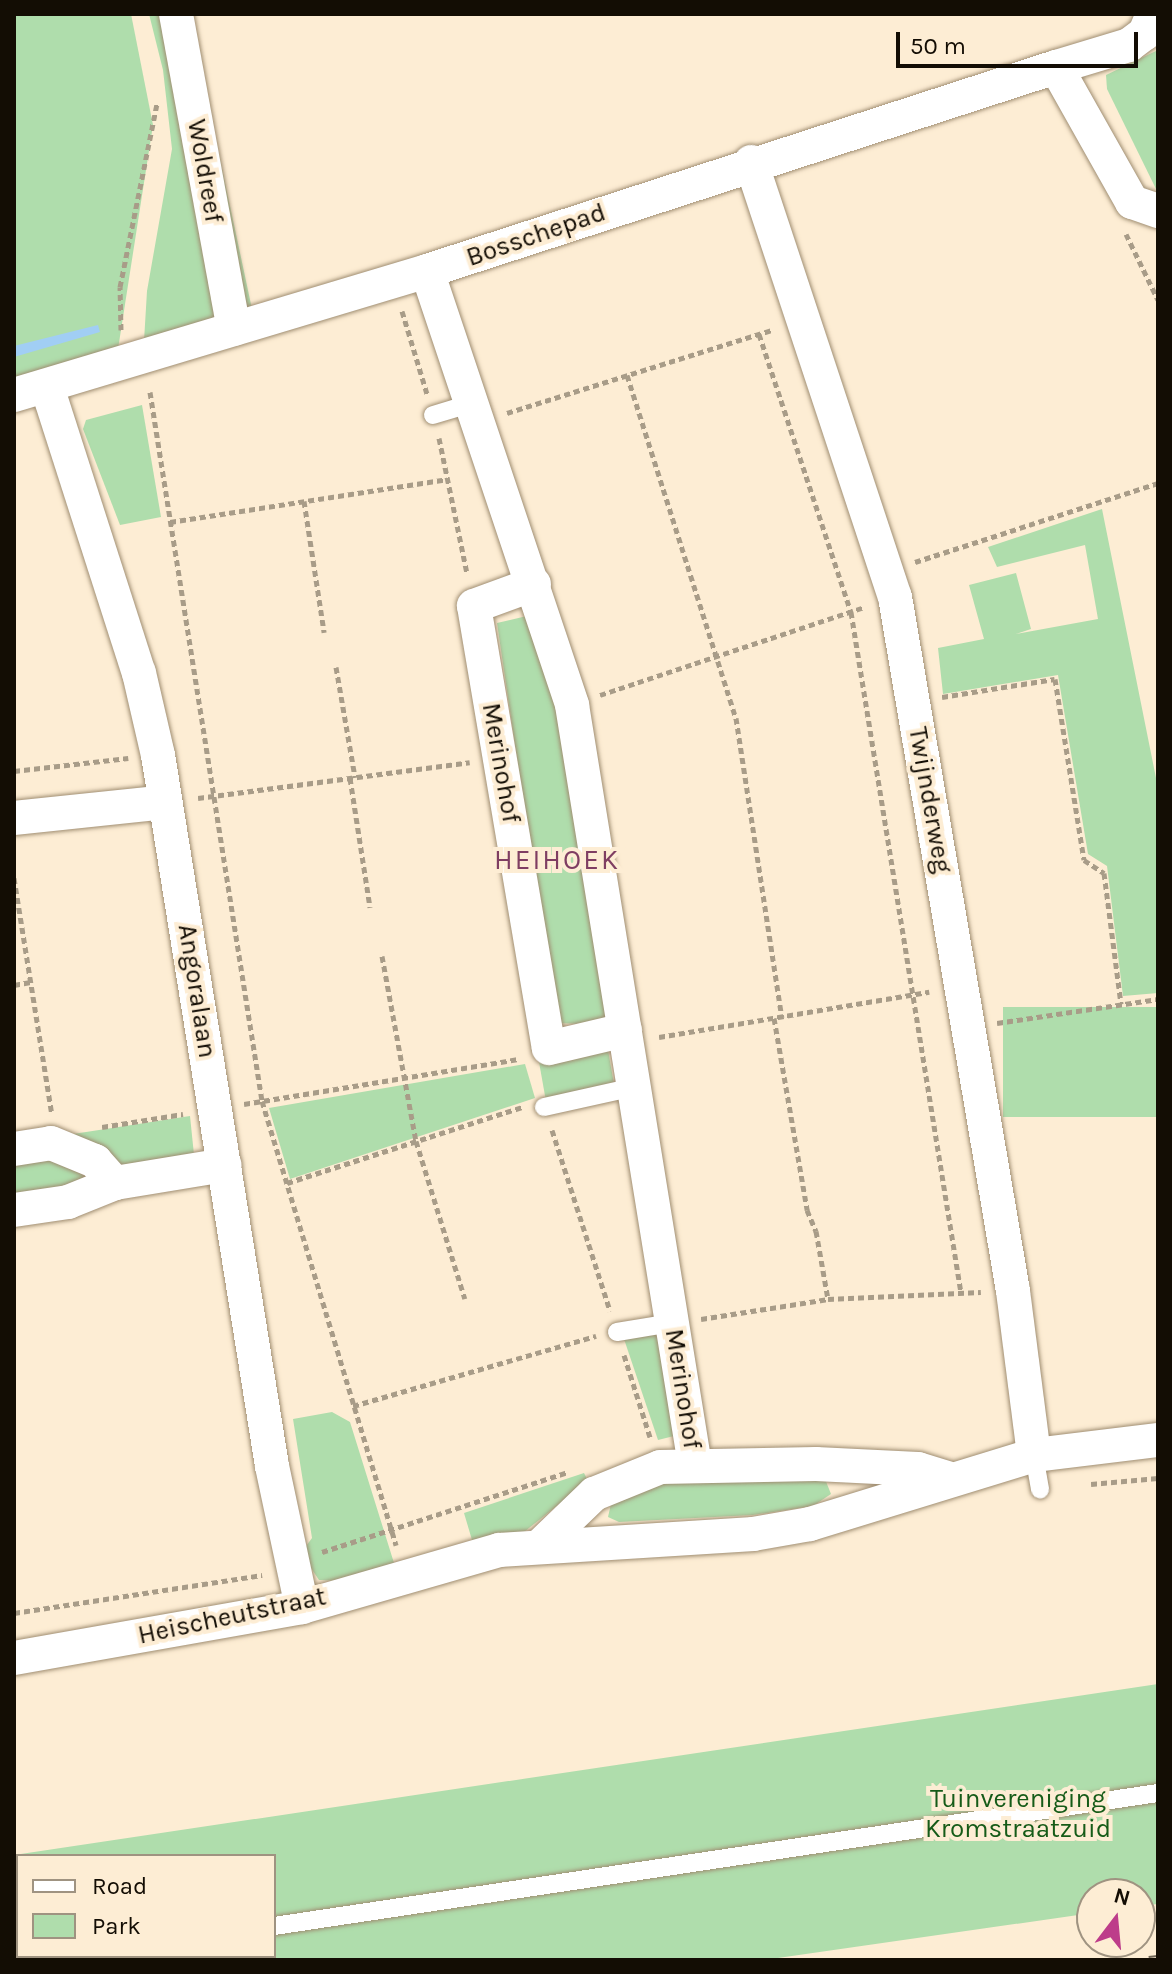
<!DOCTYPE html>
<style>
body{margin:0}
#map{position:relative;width:1172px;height:1974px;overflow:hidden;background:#fdedd4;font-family:Karla,sans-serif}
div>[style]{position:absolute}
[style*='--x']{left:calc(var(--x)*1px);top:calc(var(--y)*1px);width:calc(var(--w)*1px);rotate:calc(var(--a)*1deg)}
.green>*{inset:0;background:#afddac;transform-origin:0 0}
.water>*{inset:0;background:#a1cef4}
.path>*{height:5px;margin-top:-2.5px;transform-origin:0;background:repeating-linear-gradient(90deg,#a89c88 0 6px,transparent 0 10px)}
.roads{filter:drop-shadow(0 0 2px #a08e72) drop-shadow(0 0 2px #a08e72)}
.service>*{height:18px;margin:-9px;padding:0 9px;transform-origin:9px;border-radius:9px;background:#fff}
.minor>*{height:34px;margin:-17px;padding:0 17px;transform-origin:17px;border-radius:17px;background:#fff}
.rail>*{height:9px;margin-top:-4.5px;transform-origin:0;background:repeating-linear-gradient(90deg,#fdedd4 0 18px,#6d6354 0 36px);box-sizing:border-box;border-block:2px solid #6d6354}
span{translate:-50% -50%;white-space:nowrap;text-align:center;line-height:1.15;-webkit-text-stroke:8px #fdedd4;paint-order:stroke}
.street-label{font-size:26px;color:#130d04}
.park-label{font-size:26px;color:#165b18}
.neighbourhood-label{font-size:28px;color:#7f3e62;letter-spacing:2px}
.frame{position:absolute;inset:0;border:16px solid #130d04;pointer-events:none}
.legend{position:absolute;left:16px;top:1854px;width:260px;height:104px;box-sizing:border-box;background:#fdedd4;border:2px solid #9f9381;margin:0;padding:10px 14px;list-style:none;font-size:24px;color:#130d04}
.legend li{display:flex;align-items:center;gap:16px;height:40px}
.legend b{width:40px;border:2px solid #9f9381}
.north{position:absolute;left:1076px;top:1878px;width:80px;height:80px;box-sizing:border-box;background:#fdedd4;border:2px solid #9f9381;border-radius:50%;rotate:16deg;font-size:22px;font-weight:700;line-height:32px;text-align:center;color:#130d04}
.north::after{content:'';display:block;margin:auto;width:28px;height:36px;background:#bd3d8a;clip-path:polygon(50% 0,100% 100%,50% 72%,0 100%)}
.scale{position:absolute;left:896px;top:32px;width:242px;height:36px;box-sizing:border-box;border:4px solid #130d04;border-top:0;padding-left:10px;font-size:24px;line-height:28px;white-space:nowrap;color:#130d04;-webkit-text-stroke:6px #fdedd4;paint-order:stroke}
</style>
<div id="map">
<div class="green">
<i style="clip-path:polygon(14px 14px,131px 14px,153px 125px,118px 349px,14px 380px)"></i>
<i style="clip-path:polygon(149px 14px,189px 14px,252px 309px,144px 341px,147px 291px,172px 149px,163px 70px)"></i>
<i style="clip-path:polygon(1158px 50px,1158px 193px,1107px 89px,1106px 75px)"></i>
<i style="clip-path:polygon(142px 405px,161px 517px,120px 525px,83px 429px,86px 420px)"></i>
<i style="clip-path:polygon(1102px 509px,1158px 788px,1158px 993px,1123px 996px,1107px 866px,1088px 854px,1058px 675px,943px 694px,938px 648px,984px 639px,969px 585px,1016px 573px,1031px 629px,1016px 634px,1098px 619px,1085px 545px,997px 567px,988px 547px)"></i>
<i style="clip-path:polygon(531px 615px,557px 707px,610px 1025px,556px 1023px,497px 623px)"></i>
<i style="left:1158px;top:1007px;width:110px;height:155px;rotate:90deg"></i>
<i style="left:608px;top:1050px;width:36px;height:70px;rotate:80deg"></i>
<i style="clip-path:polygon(525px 1064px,535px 1098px,290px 1179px,269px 1108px)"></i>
<i style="clip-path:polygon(190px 1116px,194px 1155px,120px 1165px,73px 1134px)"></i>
<i style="clip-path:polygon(50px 1155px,86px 1177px,61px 1189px,14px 1196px,14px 1162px)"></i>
<i style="clip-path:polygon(662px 1332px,678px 1435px,658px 1440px,624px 1339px)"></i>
<i style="clip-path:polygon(332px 1412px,350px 1422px,394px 1563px,341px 1581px,319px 1580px,301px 1553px,312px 1538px,293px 1419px)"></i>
<i style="clip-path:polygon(584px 1473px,588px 1481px,524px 1532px,472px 1540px,464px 1513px)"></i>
<i style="clip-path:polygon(825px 1479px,831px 1494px,813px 1506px,753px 1515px,619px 1522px,608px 1517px,611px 1504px,670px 1481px)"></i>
<i style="clip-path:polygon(evenodd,1158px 1684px,1158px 1904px,1140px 1906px,1140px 1894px,1092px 1894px,1092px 1913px,764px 1960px,14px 1960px,14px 1855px,1158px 1684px,18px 1856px,274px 1856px,274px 1956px,18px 1956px,18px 1856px)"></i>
</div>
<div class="water">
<i style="clip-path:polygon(98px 325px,100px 332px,14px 357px,14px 346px)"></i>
</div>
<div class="path">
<i style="--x:1126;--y:234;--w:73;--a:64.1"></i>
<i style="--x:402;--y:311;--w:87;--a:73.2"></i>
<i style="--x:121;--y:330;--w:43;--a:-91.3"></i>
<i style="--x:120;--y:287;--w:187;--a:-78.6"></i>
<i style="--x:759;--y:334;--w:293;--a:71.7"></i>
<i style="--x:851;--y:612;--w:690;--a:80.82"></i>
<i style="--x:627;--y:375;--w:360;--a:72.4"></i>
<i style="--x:736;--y:718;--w:303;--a:81.3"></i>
<i style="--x:150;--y:392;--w:718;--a:81.02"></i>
<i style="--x:262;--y:1101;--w:464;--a:73.2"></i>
<i style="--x:507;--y:413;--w:278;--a:-17.4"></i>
<i style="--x:439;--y:438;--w:138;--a:78.3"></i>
<i style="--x:304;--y:501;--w:133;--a:81.3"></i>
<i style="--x:170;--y:522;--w:280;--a:-8.8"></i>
<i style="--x:915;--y:562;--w:256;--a:-18"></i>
<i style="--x:336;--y:667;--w:112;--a:80.2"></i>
<i style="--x:600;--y:695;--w:278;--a:-18.4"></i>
<i style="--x:942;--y:697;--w:114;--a:-9.1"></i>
<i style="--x:1055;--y:679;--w:183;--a:80.9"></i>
<i style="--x:1084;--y:860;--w:24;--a:33"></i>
<i style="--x:1104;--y:873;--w:132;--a:82.6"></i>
<i style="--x:14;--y:771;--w:115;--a:-6.5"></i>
<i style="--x:350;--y:778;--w:131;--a:81.2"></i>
<i style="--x:198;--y:798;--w:274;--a:-7.5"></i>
<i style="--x:14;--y:878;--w:239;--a:80.9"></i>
<i style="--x:382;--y:956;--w:188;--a:79.6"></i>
<i style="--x:416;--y:1141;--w:165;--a:72.8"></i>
<i style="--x:14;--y:985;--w:17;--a:-10"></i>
<i style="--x:774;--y:1018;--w:195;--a:80.2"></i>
<i style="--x:807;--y:1210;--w:23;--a:67"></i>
<i style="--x:816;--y:1231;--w:69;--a:80"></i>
<i style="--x:997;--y:1023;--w:163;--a:-8.5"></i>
<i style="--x:659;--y:1037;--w:274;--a:-9.5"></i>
<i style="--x:244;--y:1104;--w:278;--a:-9.3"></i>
<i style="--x:102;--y:1127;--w:82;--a:-9.1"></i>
<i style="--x:552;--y:1130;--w:190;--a:72.2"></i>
<i style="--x:287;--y:1183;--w:247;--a:-17.9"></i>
<i style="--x:701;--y:1319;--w:129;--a:-8.9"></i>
<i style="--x:828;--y:1299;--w:153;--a:-2.6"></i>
<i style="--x:624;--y:1355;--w:86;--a:72.4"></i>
<i style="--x:353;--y:1406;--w:253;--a:-16.1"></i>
<i style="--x:1091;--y:1484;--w:67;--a:-5.1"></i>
<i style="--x:322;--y:1552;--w:259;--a:-18"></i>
<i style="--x:14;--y:1613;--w:251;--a:-8.7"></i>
</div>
<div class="roads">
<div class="service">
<i style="--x:433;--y:415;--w:42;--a:-16.7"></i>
<i style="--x:544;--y:1107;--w:92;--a:-12.5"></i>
<i style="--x:617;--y:1332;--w:56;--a:-9.3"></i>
<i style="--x:1034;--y:1455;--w:35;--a:80"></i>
<i style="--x:274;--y:1926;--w:894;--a:-8.56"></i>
<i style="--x:46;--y:1960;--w:27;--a:-8"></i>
</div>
<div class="minor">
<i style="--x:176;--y:14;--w:320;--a:79.6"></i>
<i style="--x:1153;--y:14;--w:21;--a:113"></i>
<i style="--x:1145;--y:33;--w:20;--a:143"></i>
<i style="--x:1129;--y:45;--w:76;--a:163.2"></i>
<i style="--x:1056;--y:67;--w:155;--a:60.6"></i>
<i style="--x:1132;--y:202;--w:28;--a:19"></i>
<i style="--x:751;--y:162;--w:458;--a:71.7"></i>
<i style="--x:895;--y:597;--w:704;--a:80.35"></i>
<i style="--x:1013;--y:1291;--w:165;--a:82.7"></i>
<i style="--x:427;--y:271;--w:458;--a:71.5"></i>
<i style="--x:572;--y:705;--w:770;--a:80.81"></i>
<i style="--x:47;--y:387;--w:300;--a:72.2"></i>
<i style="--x:139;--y:673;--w:84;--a:77"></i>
<i style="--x:158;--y:755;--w:720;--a:80.89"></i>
<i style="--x:272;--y:1466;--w:144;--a:78"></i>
<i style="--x:14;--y:395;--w:431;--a:-16.7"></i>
<i style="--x:427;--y:271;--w:661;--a:-17.97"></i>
<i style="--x:534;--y:584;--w:64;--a:159.9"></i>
<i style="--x:474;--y:606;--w:448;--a:80.4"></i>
<i style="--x:549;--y:1048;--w:78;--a:-13.3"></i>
<i style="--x:14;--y:818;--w:152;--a:-6"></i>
<i style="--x:14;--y:1149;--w:37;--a:-9"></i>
<i style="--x:51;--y:1143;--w:48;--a:22.2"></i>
<i style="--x:95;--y:1161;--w:30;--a:48"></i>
<i style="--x:14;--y:1210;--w:55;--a:-8.4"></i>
<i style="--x:68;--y:1202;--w:51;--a:-22"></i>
<i style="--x:115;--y:1183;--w:111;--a:-9.3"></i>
<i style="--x:541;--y:1545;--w:74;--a:-43.9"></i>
<i style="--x:594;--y:1494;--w:71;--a:-22.2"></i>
<i style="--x:660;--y:1467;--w:156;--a:-1.1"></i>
<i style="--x:816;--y:1464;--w:102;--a:2.8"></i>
<i style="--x:918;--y:1469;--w:34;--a:17"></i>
<i style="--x:14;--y:1658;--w:292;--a:-10"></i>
<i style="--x:302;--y:1607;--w:205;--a:-16.1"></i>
<i style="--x:499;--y:1550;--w:255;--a:-3.6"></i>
<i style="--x:753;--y:1534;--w:58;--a:-10"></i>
<i style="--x:810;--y:1524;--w:234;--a:-17.1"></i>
<i style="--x:1034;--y:1455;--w:125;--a:-6.9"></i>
</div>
</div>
<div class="rail">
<i style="--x:1149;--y:1960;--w:9;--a:-6"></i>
</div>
<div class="street-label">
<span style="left:205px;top:171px;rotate:80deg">Woldreef</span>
<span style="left:536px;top:235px;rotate:-19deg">Bosschepad</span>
<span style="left:501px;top:763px;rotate:80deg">Merinohof</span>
<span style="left:930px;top:800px;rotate:80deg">Twijnderweg</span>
<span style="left:197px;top:991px;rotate:81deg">Angoralaan</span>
<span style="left:683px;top:1389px;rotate:81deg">Merinohof</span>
<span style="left:232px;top:1616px;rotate:-12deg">Heischeutstraat</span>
</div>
<div class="park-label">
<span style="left:1018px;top:1814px">Tuinvereniging<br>Kromstraatzuid</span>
</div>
<div class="neighbourhood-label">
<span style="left:557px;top:860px">HEIHOEK</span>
</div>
<div class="frame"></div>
<ul class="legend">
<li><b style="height:10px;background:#fff"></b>Road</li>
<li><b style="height:22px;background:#afddac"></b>Park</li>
</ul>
<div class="north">N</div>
<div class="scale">50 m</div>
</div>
